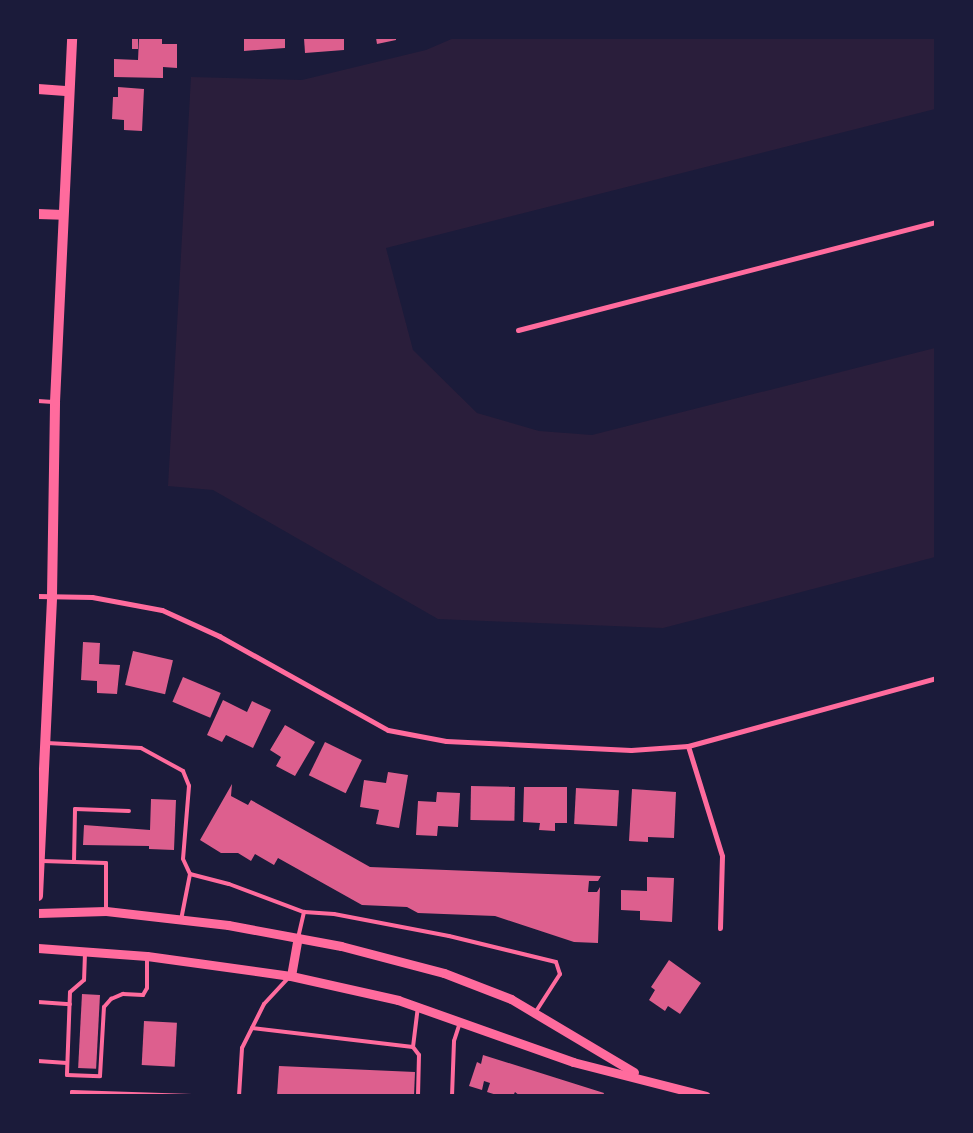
<!DOCTYPE html>
<style>
body{margin:0}
#map{position:relative;width:973px;height:1133px;overflow:hidden;background:#1b1b3a;font-family:Arial,sans-serif}
div>[style]{position:absolute}
[style*='--x']{left:calc(var(--x)*1px);top:calc(var(--y)*1px);width:calc(var(--w)*1px);rotate:calc(var(--a)*1deg)}
.green>*{inset:0;background:#2a1e3b}
.building>*{inset:0;background:#dd5f8e;transform-origin:0 0}
.service>*{height:4px;margin:-2px;padding:0 2px;transform-origin:2px;border-radius:2px;background:#ff6b9d}
.minor>*{height:5px;margin:-2.5px;padding:0 2.5px;transform-origin:2.5px;border-radius:2.5px;background:#ff6b9d}
.tertiary>*{height:9px;margin:-4.5px;padding:0 4.5px;transform-origin:4.5px;border-radius:4.5px;background:#ff6b9d}
.secondary>*{height:10px;margin:-5px;padding:0 5px;transform-origin:5px;border-radius:5px;background:#ff6b9d}
span{translate:-50% -50%;white-space:nowrap;text-align:center;line-height:1.15;-webkit-text-stroke:5px #1b1b3a;paint-order:stroke}
.frame{position:absolute;inset:0;border:39px solid #1b1b3a;pointer-events:none}
</style>
<div id="map">
<div class="green">
<i style="clip-path:polygon(454px 38px,935px 38px,935px 109px,386px 248px,413px 350px,477px 413px,539px 431px,592px 435px,935px 348px,935px 557px,663px 628px,438px 619px,213px 490px,168px 486px,191px 77px,302px 80px,426px 50px)"></i>
</div>
<div class="building">
<i style="left:132px;top:38px;width:6px;height:11px"></i>
<i style="clip-path:polygon(139px 38px,162px 38px,162px 44px,177px 44px,177px 68px,163px 67px,163px 78px,114px 77px,114px 59px,138px 60px)"></i>
<i style="clip-path:polygon(244px 38px,285px 38px,285px 48px,244px 51px)"></i>
<i style="clip-path:polygon(304px 38px,344px 38px,344px 50px,305px 53px)"></i>
<i style="clip-path:polygon(376px 38px,396px 38px,396px 40px,377px 44px)"></i>
<i style="clip-path:polygon(118px 87px,144px 89px,142px 131px,124px 130px,124px 120px,112px 119px,113px 97px,118px 97px)"></i>
<i style="clip-path:polygon(83px 642px,100px 643px,99px 664px,120px 665px,117px 694px,97px 693px,97px 681px,81px 680px)"></i>
<i style="left:133px;top:651px;width:41px;height:35px;rotate:13deg"></i>
<i style="left:183px;top:677px;width:41px;height:27px;rotate:23deg"></i>
<i style="clip-path:polygon(223px 700px,247px 712px,252px 701px,271px 710px,253px 748px,226px 735px,222px 742px,207px 735px)"></i>
<i style="clip-path:polygon(285px 725px,315px 742px,295px 776px,276px 766px,281px 757px,270px 750px)"></i>
<i style="left:325px;top:742px;width:41px;height:37px;rotate:26deg"></i>
<i style="clip-path:polygon(388px 772px,408px 775px,399px 828px,376px 824px,379px 810px,360px 807px,364px 780px,386px 783px)"></i>
<i style="clip-path:polygon(232px 784px,231px 796px,248px 805px,251px 800px,370px 867px,601px 876px,598px 881px,589px 881px,588px 892px,597px 892px,600px 887px,598px 943px,574px 942px,495px 916px,418px 913px,407px 907px,362px 905px,278px 858px,274px 865px,255px 854px,251px 861px,238px 853px,221px 853px,200px 840px)"></i>
<i style="left:471px;top:786px;width:44px;height:34px;rotate:1deg"></i>
<i style="clip-path:polygon(524px 787px,567px 787px,567px 823px,555px 823px,555px 831px,539px 830px,540px 823px,523px 822px)"></i>
<i style="left:576px;top:788px;width:43px;height:36px;rotate:3deg"></i>
<i style="clip-path:polygon(632px 789px,676px 792px,674px 838px,648px 837px,648px 842px,629px 841px)"></i>
<i style="clip-path:polygon(437px 792px,460px 793px,458px 827px,438px 826px,437px 836px,416px 835px,418px 801px,436px 802px)"></i>
<i style="clip-path:polygon(151px 799px,176px 800px,174px 850px,149px 849px,149px 846px,83px 845px,84px 825px,150px 830px)"></i>
<i style="clip-path:polygon(647px 877px,674px 878px,672px 922px,640px 920px,640px 911px,621px 910px,621px 890px,647px 891px)"></i>
<i style="clip-path:polygon(669px 960px,701px 983px,680px 1014px,668px 1006px,665px 1011px,649px 1000px,655px 990px,651px 987px)"></i>
<i style="left:82px;top:994px;width:18px;height:74px;rotate:3deg"></i>
<i style="left:144px;top:1021px;width:33px;height:44px;rotate:3deg"></i>
<i style="clip-path:polygon(483px 1055px,604px 1093px,603px 1096px,520px 1096px,515px 1092px,513px 1096px,500px 1096px,487px 1092px,490px 1083px,484px 1081px,482px 1090px,469px 1086px,477px 1062px,481px 1064px)"></i>
<i style="clip-path:polygon(279px 1066px,415px 1072px,414px 1096px,277px 1096px)"></i>
</div>
<div class="service">
<i style="--x:38;--y:401;--w:15;--a:4"></i>
<i style="--x:47;--y:743;--w:94;--a:3"></i>
<i style="--x:141;--y:748;--w:48;--a:28.7"></i>
<i style="--x:183;--y:771;--w:16;--a:68"></i>
<i style="--x:189;--y:786;--w:73;--a:94.7"></i>
<i style="--x:183;--y:859;--w:17;--a:65"></i>
<i style="--x:190;--y:874;--w:40;--a:14.4"></i>
<i style="--x:229;--y:884;--w:80;--a:20.5"></i>
<i style="--x:42;--y:861;--w:64;--a:1.8"></i>
<i style="--x:106;--y:863;--w:48;--a:90"></i>
<i style="--x:74;--y:862;--w:53;--a:-88.9"></i>
<i style="--x:75;--y:809;--w:54;--a:2.1"></i>
<i style="--x:181;--y:920;--w:47;--a:-78.9"></i>
<i style="--x:298;--y:938;--w:27;--a:-77"></i>
<i style="--x:304;--y:912;--w:30;--a:4"></i>
<i style="--x:334;--y:914;--w:117;--a:10.8"></i>
<i style="--x:449;--y:936;--w:110;--a:13.7"></i>
<i style="--x:556;--y:962;--w:13;--a:72"></i>
<i style="--x:560;--y:974;--w:46;--a:122.7"></i>
<i style="--x:85;--y:953;--w:27;--a:92"></i>
<i style="--x:84;--y:980;--w:18;--a:139"></i>
<i style="--x:70;--y:992;--w:83;--a:92.1"></i>
<i style="--x:67;--y:1075;--w:33;--a:2"></i>
<i style="--x:100;--y:1076;--w:69;--a:-86.7"></i>
<i style="--x:104;--y:1007;--w:11;--a:-49"></i>
<i style="--x:111;--y:999;--w:13;--a:-23"></i>
<i style="--x:123;--y:994;--w:20;--a:3"></i>
<i style="--x:143;--y:995;--w:8;--a:-60"></i>
<i style="--x:147;--y:988;--w:32;--a:-90"></i>
<i style="--x:38;--y:1002;--w:32;--a:4"></i>
<i style="--x:252;--y:1028;--w:162;--a:6.7"></i>
<i style="--x:413;--y:1047;--w:39;--a:-83"></i>
<i style="--x:413;--y:1047;--w:10;--a:53"></i>
<i style="--x:419;--y:1055;--w:41;--a:91.4"></i>
<i style="--x:38;--y:1061;--w:29;--a:4"></i>
<i style="--x:72;--y:1096;--w:4;--a:-90"></i>
<i style="--x:72;--y:1092;--w:120;--a:1.9"></i>
<i style="--x:239;--y:1096;--w:48;--a:-86.4"></i>
<i style="--x:242;--y:1048;--w:49;--a:-63.4"></i>
<i style="--x:264;--y:1004;--w:37;--a:-47"></i>
<i style="--x:452;--y:1096;--w:55;--a:-87.9"></i>
<i style="--x:454;--y:1041;--w:20;--a:-72"></i>
</div>
<div class="minor">
<i style="--x:518;--y:330;--w:432;--a:-14.5"></i>
<i style="--x:38;--y:596;--w:54;--a:1.1"></i>
<i style="--x:92;--y:597;--w:71;--a:10.5"></i>
<i style="--x:162;--y:610;--w:63;--a:24.5"></i>
<i style="--x:219;--y:636;--w:193;--a:29.1"></i>
<i style="--x:388;--y:730;--w:59;--a:10.7"></i>
<i style="--x:446;--y:741;--w:185;--a:2.8"></i>
<i style="--x:631;--y:750;--w:57;--a:-4"></i>
<i style="--x:688;--y:746;--w:257;--a:-15.3"></i>
<i style="--x:688;--y:746;--w:115;--a:72.8"></i>
<i style="--x:722;--y:856;--w:72;--a:91.6"></i>
</div>
<div class="tertiary">
<i style="--x:38;--y:913;--w:68;--a:-1.7"></i>
<i style="--x:106;--y:911;--w:123;--a:6.5"></i>
<i style="--x:228;--y:925;--w:115;--a:10.5"></i>
<i style="--x:341;--y:946;--w:106;--a:14.7"></i>
<i style="--x:444;--y:973;--w:72;--a:21.2"></i>
<i style="--x:511;--y:999;--w:143;--a:30.7"></i>
<i style="--x:38;--y:948;--w:109;--a:4.2"></i>
<i style="--x:147;--y:956;--w:145;--a:7.9"></i>
<i style="--x:291;--y:976;--w:110;--a:12.6"></i>
<i style="--x:398;--y:1000;--w:186;--a:19.5"></i>
<i style="--x:573;--y:1062;--w:137;--a:14.3"></i>
<i style="--x:291;--y:976;--w:39;--a:-80"></i>
</div>
<div class="secondary">
<i style="--x:38;--y:89;--w:31;--a:4"></i>
<i style="--x:38;--y:214;--w:25;--a:2"></i>
<i style="--x:38;--y:896;--w:300;--a:-87.3"></i>
<i style="--x:52;--y:596;--w:194;--a:-89.1"></i>
<i style="--x:55;--y:402;--w:364;--a:-87.3"></i>
</div>
<div class="frame"></div>
</div>
